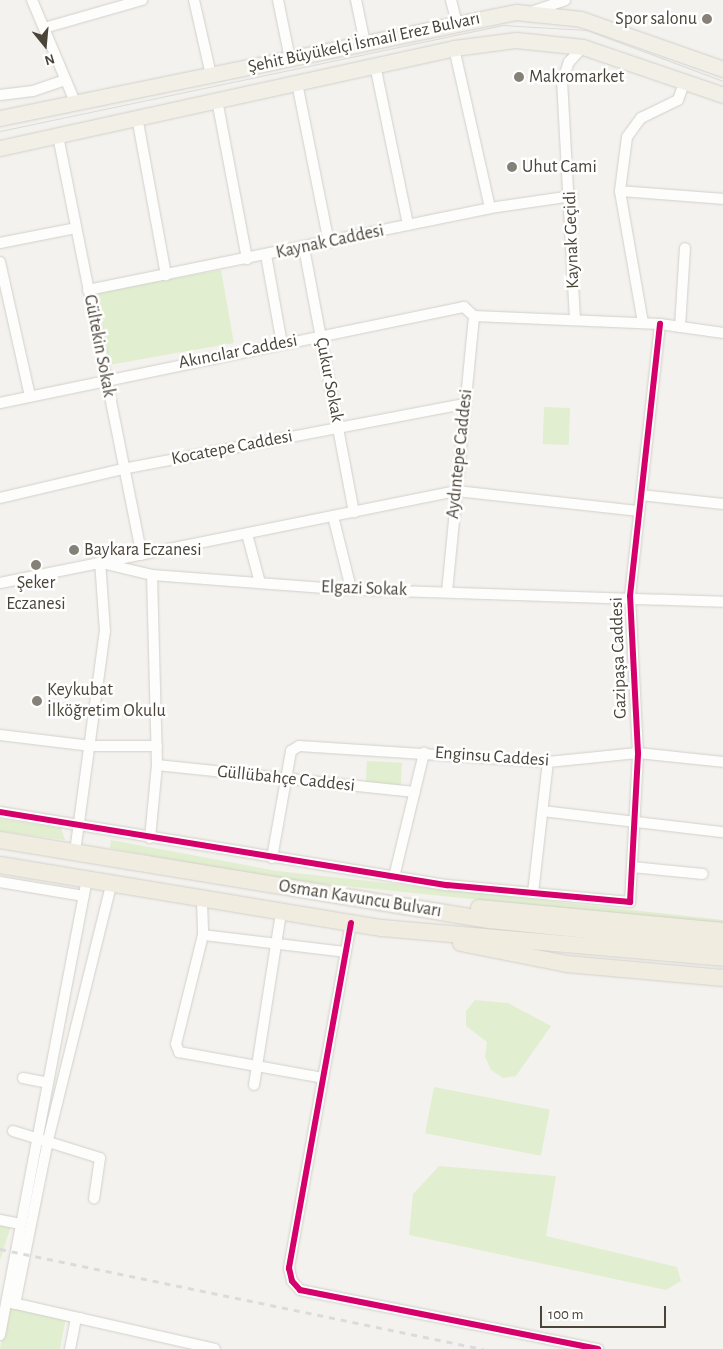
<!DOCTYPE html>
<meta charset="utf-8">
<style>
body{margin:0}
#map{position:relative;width:723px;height:1349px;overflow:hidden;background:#f4f2ee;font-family:"Alegreya Sans",sans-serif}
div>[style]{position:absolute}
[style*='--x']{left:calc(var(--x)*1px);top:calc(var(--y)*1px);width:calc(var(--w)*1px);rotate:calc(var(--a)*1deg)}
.green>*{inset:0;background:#e1eecf;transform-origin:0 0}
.roads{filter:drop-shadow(0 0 1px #d2d0cb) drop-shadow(0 0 1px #d2d0cb)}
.minor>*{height:10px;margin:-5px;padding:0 5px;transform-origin:5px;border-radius:5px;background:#fdfdfc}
.primary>*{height:15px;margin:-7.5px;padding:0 7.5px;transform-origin:7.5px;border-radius:7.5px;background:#f2efe6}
.trunk>*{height:16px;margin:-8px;padding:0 8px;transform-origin:8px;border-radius:8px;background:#f0ece0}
.tram>*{height:1px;margin:-0.5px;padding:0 0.5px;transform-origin:0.5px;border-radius:0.5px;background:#dbdbda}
.rail>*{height:2.5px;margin-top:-1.25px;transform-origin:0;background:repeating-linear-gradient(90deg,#dbdbda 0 6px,transparent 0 12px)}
.cycleway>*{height:6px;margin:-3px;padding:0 3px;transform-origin:3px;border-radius:3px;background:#d6006c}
.dots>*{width:14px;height:14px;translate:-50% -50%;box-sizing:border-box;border:2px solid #fff;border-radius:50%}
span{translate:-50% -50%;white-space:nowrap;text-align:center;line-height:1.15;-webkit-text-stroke:5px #fff;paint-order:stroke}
.poi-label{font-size:18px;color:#4b4439}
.right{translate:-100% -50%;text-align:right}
.left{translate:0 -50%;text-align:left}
.street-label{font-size:18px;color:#4b4439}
.north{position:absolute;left:20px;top:20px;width:50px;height:50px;-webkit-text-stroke:4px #fff;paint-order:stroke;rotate:163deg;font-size:14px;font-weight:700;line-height:20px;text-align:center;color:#4b4439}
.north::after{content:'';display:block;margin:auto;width:18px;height:22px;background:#4b4439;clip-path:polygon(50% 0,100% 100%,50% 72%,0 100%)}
.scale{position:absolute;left:540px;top:1306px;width:126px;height:22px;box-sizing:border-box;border:2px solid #4b4439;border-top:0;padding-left:6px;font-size:15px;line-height:18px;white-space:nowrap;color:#4b4439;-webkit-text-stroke:4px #fff;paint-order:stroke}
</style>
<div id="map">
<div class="green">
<i style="left:221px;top:270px;width:74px;height:126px;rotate:80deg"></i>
<i style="left:544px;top:407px;width:26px;height:37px;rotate:2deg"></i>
<i style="left:367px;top:761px;width:35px;height:24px;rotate:3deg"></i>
<i style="clip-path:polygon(0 819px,61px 828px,65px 840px,0 831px)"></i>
<i style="clip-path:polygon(111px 840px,277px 871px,723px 920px,723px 925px,268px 878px,110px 848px)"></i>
<i style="clip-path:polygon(475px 1000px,508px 1003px,551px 1026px,516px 1076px,503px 1078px,491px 1070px,485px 1057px,487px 1042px,466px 1026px,466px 1011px)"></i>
<i style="left:434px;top:1087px;width:118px;height:47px;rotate:11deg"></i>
<i style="clip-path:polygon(439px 1166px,556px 1176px,546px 1236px,677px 1267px,681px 1281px,666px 1290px,409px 1235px,413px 1194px)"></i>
<i style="clip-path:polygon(0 1224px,11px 1226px,0 1260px)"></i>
<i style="clip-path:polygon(9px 1305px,66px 1317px,60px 1349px,0 1349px)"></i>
</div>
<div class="roads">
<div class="minor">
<i style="--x:32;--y:0;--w:113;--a:67.1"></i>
<i style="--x:194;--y:0;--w:77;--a:77.2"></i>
<i style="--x:278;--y:0;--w:60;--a:78.5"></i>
<i style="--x:356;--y:0;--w:44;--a:78.2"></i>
<i style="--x:451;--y:0;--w:25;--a:76"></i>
<i style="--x:531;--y:12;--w:36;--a:-19"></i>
<i style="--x:44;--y:28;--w:102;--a:-15.9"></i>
<i style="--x:454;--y:48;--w:164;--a:77.3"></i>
<i style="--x:375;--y:65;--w:163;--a:78.3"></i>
<i style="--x:297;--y:83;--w:163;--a:78.7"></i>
<i style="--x:0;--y:95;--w:33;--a:-7"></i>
<i style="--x:33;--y:91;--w:34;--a:-19"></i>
<i style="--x:217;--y:100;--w:162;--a:79.3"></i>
<i style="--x:137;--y:117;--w:161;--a:79.6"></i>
<i style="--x:58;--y:136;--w:427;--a:78.7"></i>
<i style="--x:620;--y:191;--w:103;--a:4.4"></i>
<i style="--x:0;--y:243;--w:77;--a:-11.2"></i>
<i style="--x:304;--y:248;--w:269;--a:79.3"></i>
<i style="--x:266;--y:255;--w:90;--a:79.8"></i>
<i style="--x:0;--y:262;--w:137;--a:77.4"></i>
<i style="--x:88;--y:290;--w:410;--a:-11.5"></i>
<i style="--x:490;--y:208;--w:83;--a:-8.3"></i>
<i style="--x:474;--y:316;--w:186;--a:2.5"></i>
<i style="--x:660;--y:324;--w:64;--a:8.1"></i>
<i style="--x:575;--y:320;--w:237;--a:-93.1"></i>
<i style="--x:562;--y:83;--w:22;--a:-72"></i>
<i style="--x:569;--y:62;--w:21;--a:-47"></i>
<i style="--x:643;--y:323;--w:134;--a:-99.9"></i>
<i style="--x:620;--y:191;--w:54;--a:-82.6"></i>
<i style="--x:627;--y:137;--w:24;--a:-54"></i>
<i style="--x:641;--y:118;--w:41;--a:-25.9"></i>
<i style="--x:678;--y:100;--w:20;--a:-70"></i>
<i style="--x:680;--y:327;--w:79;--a:-86.4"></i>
<i style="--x:0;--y:403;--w:474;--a:-11.7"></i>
<i style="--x:464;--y:307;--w:13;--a:42"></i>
<i style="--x:641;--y:495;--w:82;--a:6.3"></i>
<i style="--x:0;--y:498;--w:126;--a:-13.3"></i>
<i style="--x:123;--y:469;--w:348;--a:-10.8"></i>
<i style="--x:333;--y:516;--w:75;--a:76.1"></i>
<i style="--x:247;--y:534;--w:51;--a:75.1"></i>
<i style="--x:106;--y:564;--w:47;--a:13.4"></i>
<i style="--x:152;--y:575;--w:186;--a:4.3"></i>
<i style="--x:337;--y:589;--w:386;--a:1.9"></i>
<i style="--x:0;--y:583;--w:466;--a:-11.4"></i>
<i style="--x:457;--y:491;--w:183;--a:6.3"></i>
<i style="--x:447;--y:592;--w:277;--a:-84.4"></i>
<i style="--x:0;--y:735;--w:92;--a:6.9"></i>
<i style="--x:91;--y:746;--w:66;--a:0"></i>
<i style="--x:157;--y:765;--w:259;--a:6"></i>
<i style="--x:543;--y:811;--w:181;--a:6.7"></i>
<i style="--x:0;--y:812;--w:453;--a:9.3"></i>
<i style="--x:447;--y:885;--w:184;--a:5.3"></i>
<i style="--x:630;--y:902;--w:149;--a:-86.9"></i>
<i style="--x:638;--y:753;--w:157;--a:-92.9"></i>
<i style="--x:630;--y:596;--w:274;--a:-83.7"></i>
<i style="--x:150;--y:838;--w:73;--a:-84.5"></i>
<i style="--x:157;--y:765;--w:190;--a:-91.5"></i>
<i style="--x:75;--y:852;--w:223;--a:-82.3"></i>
<i style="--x:105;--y:631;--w:69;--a:-94.1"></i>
<i style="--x:272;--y:858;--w:109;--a:-79.9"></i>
<i style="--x:291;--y:751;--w:9;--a:-32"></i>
<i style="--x:299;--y:746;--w:250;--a:3.7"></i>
<i style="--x:548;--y:762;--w:90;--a:-5.7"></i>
<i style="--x:638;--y:753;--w:85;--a:6"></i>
<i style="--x:632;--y:867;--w:71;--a:5.6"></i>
<i style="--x:394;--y:877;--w:128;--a:-76.4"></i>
<i style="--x:0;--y:882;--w:85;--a:9.5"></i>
<i style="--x:533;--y:893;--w:132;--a:-83.5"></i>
<i style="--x:202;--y:901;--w:34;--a:88"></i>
<i style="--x:203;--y:935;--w:112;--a:103.9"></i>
<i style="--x:176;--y:1044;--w:9;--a:69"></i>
<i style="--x:179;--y:1052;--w:146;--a:10.2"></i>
<i style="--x:351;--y:923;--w:351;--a:100.2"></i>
<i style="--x:289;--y:1268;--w:13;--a:77"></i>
<i style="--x:292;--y:1281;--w:12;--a:48"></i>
<i style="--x:300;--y:1290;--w:304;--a:11.2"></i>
<i style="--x:203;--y:935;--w:144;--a:6.8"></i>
<i style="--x:23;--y:1078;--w:25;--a:11"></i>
<i style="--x:254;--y:1085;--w:174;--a:-81.1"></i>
<i style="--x:13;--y:1131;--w:91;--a:17.2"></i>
<i style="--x:100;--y:1158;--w:41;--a:98.3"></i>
<i style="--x:0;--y:1220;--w:21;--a:11"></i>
<i style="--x:8;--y:1302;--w:212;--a:12.8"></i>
<i style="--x:15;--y:1304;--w:167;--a:-78.6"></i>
<i style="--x:48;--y:1140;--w:263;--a:-76.1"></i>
<i style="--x:0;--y:1335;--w:462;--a:-79.2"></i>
<i style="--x:70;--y:1349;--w:32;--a:-79"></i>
<i style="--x:76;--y:1318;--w:4;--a:0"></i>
</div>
<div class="primary">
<i style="--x:0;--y:118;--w:527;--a:-11.61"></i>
<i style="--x:516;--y:12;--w:65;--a:6.1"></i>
<i style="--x:581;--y:19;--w:151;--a:19.4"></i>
<i style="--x:0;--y:148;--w:465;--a:-12.4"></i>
<i style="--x:454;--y:48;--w:63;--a:-7.4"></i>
<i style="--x:516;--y:40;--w:67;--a:6"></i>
<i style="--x:583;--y:47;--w:148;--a:18.9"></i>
</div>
<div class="trunk">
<i style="--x:0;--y:840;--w:496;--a:9.3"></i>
<i style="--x:490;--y:920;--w:234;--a:5.9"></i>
<i style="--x:0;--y:865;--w:387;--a:9.4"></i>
<i style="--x:382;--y:928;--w:342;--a:5"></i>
<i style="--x:479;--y:908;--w:245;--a:5.4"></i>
<i style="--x:461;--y:943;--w:108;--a:11.2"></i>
<i style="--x:567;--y:964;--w:157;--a:5.1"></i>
</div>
</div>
<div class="tram">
<i style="--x:0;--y:131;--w:514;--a:-11.9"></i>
<i style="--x:503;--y:25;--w:84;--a:3.4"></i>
<i style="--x:587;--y:30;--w:145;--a:20.6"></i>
</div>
<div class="rail">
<i style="--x:0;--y:1249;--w:494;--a:11.7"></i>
</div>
<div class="cycleway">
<i style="--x:0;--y:812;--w:453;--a:9.3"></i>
<i style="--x:447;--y:885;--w:184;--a:5.3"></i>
<i style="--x:630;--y:902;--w:149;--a:-86.9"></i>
<i style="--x:638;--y:753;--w:157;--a:-92.9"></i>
<i style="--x:630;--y:596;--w:274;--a:-83.7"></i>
<i style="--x:351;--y:923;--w:351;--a:100.2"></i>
<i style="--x:289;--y:1268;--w:13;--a:77"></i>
<i style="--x:292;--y:1281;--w:12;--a:48"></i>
<i style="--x:300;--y:1290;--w:304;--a:11.2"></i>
</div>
<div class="dots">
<i style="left:707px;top:19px;background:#868178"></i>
<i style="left:519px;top:77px;background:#868178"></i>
<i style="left:512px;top:167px;background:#868178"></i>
<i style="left:74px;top:550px;background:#868178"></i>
<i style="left:36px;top:565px;background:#868178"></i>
<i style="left:37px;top:701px;background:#868178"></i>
</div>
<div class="poi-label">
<span class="right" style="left:697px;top:19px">Spor salonu</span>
<span class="left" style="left:529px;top:77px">Makromarket</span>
<span class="left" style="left:522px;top:167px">Uhut Cami</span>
<span class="left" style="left:84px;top:550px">Baykara Eczanesi</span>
<span style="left:36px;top:594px">Şeker<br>Eczanesi</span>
<span class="left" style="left:47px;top:701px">Keykubat<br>İlköğretim Okulu</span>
</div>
<div class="street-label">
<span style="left:364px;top:43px;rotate:-12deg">Şehit Büyükelçi İsmail Erez Bulvarı</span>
<span style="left:572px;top:240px;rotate:-92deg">Kaynak Geçidi</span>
<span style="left:330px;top:242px;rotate:-12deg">Kaynak Caddesi</span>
<span style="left:99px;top:346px;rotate:79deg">Gültekin Sokak</span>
<span style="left:238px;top:352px;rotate:-11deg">Akıncılar Caddesi</span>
<span style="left:329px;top:380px;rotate:79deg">Çukur Sokak</span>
<span style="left:232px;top:448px;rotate:-11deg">Kocatepe Caddesi</span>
<span style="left:460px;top:454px;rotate:-84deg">Aydıntepe Caddesi</span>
<span style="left:364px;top:589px;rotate:2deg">Elgazi Sokak</span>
<span style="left:619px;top:658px;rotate:-92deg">Gazipaşa Caddesi</span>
<span style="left:492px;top:757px;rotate:4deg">Enginsu Caddesi</span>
<span style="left:286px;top:779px;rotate:6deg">Güllübahçe Caddesi</span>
<span style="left:360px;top:899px;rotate:9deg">Osman Kavuncu Bulvarı</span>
</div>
<div class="north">N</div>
<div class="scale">100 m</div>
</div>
